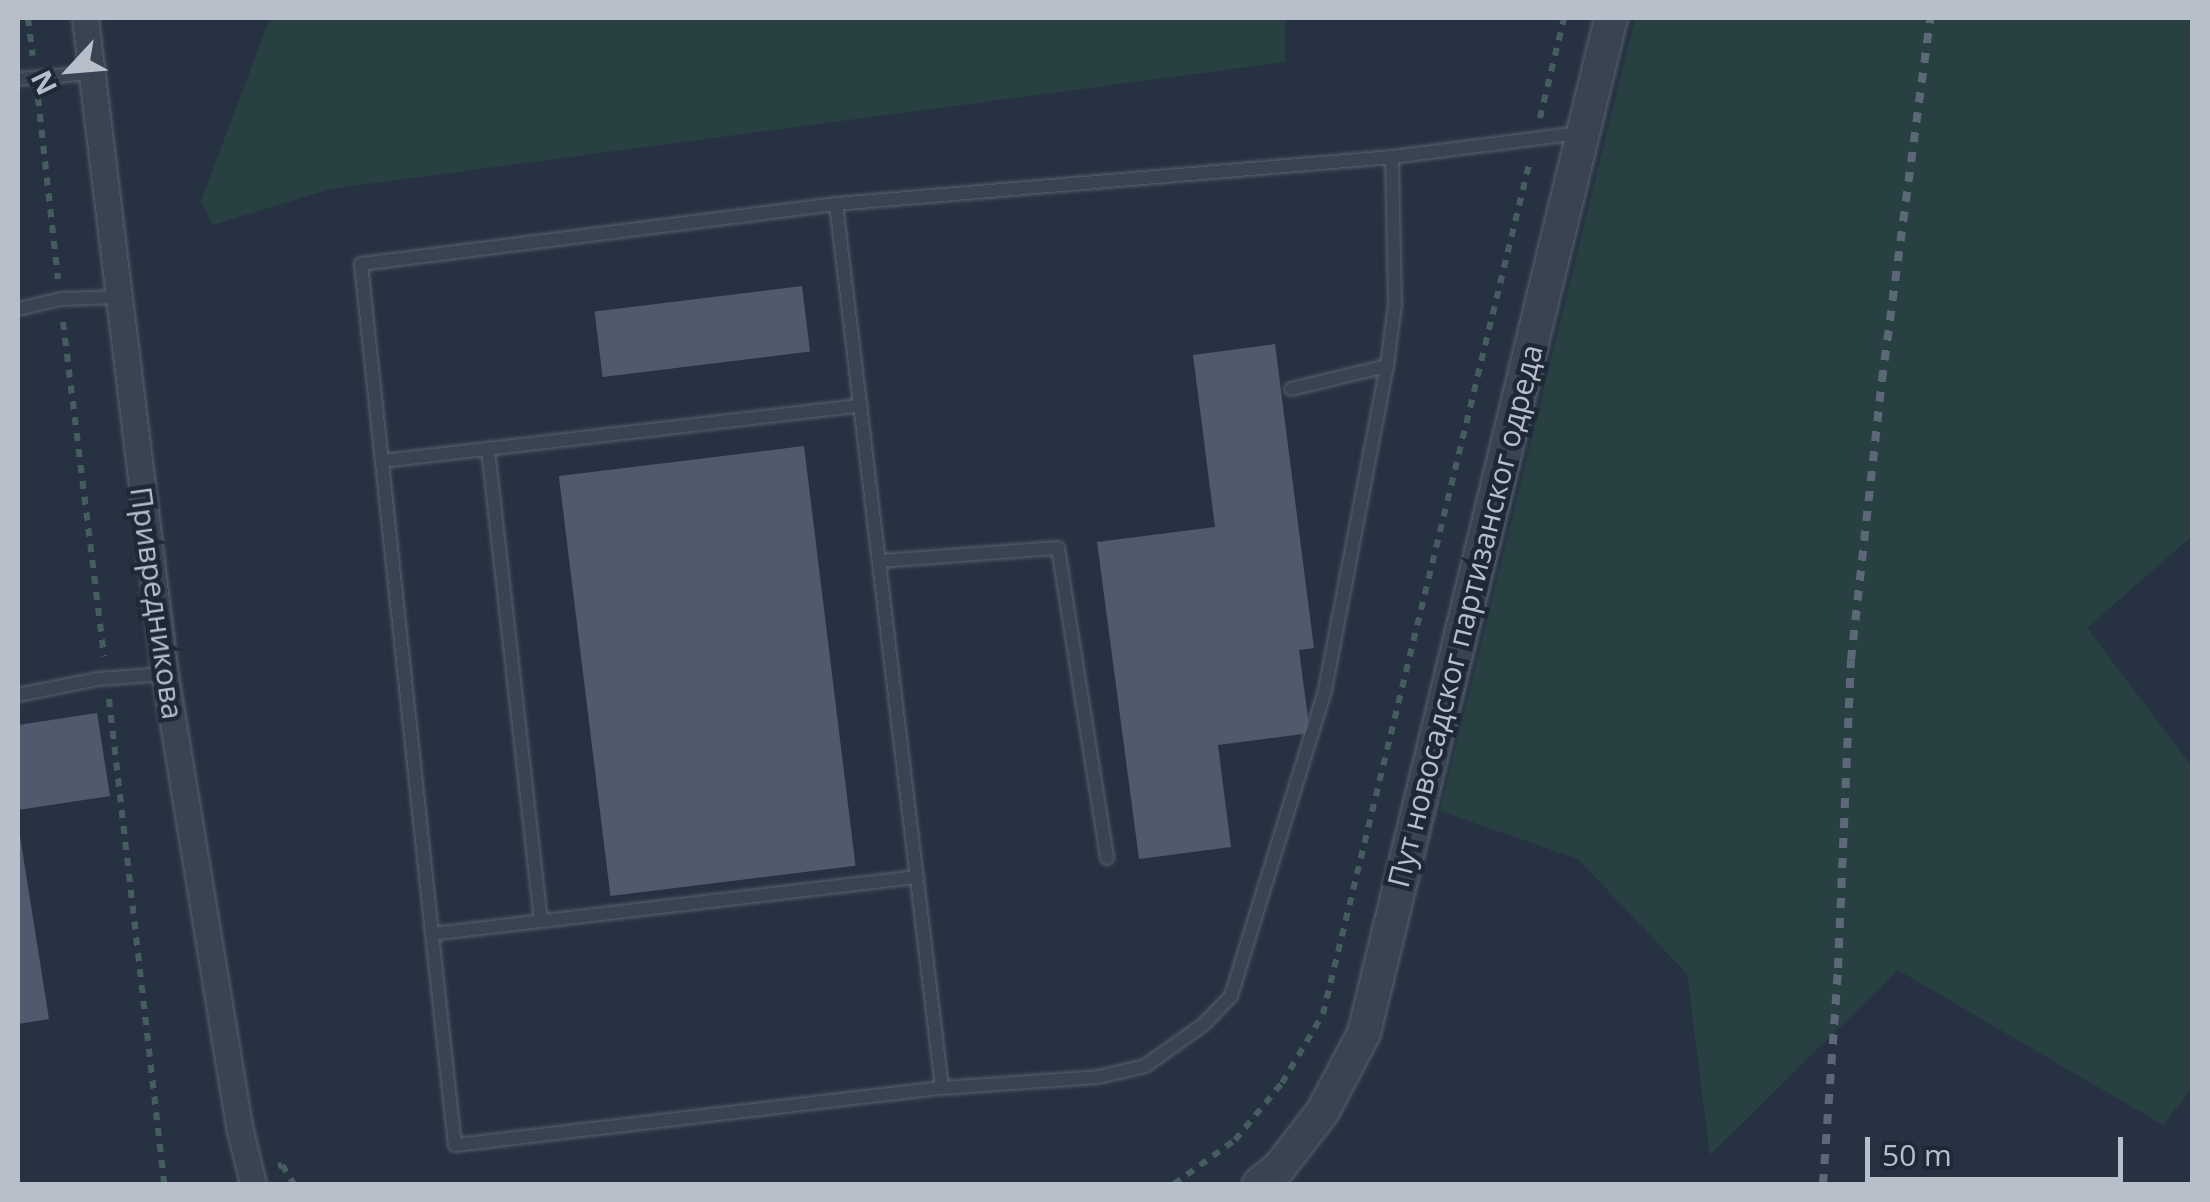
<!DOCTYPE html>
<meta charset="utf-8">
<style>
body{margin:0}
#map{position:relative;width:2210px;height:1202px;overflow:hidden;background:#263241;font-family:"Open Sans",sans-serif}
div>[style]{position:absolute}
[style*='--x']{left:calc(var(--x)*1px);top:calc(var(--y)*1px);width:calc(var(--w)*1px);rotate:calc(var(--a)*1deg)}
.green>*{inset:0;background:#284042}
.building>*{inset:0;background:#4f5b6c;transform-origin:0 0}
.path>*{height:6px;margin-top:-3px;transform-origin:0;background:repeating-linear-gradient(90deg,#465d5f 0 8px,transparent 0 16px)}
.roads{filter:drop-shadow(0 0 2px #58626e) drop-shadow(0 0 2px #58626e)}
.service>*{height:12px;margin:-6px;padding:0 6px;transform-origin:6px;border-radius:6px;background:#3a4451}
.minor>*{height:25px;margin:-12.5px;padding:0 12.5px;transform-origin:12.5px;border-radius:12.5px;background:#3a4451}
.tertiary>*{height:32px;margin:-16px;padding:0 16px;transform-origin:16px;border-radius:16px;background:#3a4451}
.rail>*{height:8px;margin-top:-4px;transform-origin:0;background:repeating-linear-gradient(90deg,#5c6878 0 10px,transparent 0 20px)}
span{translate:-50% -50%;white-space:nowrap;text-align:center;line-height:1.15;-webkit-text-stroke:9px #1f2936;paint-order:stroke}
.street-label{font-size:30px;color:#b7bfcb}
.frame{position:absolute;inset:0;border:20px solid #b7bfcb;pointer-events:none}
.north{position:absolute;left:20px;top:20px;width:100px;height:100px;-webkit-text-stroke:8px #1f2936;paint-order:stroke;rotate:244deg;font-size:28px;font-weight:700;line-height:40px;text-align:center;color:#b7bfcb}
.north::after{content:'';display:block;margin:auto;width:35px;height:45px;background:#b7bfcb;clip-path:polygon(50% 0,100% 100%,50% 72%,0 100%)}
.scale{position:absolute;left:1865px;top:1137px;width:258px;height:45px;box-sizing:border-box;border:5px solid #b7bfcb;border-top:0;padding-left:12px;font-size:30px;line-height:35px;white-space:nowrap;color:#b7bfcb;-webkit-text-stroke:8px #1f2936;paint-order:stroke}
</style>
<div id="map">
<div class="green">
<i style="clip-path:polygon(270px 18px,1285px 18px,1285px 62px,330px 189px,213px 225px,201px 201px)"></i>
<i style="clip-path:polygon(1635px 18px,2192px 18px,2192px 536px,2087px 628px,2192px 767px,2192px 1088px,2163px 1125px,1898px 970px,1710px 1155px,1687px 974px,1578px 859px,1440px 811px)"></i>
</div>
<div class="building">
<i style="left:802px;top:286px;width:66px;height:209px;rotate:83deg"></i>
<i style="clip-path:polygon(1275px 344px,1314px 648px,1299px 650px,1310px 733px,1218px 745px,1231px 847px,1139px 859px,1097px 542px,1215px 527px,1193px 355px)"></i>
<i style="left:804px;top:446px;width:423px;height:247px;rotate:83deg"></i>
<i style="clip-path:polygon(97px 713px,110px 796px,18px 810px,18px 725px)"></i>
<i style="clip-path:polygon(20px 836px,49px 1019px,18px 1024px,18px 837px)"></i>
</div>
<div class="path">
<i style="--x:28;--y:18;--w:38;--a:83"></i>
<i style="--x:38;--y:98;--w:182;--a:83.7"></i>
<i style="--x:1540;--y:118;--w:103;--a:-76.5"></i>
<i style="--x:63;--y:322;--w:337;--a:83"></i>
<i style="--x:109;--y:699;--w:488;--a:83.5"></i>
<i style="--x:278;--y:1166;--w:4;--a:-14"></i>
<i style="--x:282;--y:1165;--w:22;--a:58"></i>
<i style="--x:1174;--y:1184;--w:75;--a:-35.8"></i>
<i style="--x:1235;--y:1140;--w:74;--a:-50.5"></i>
<i style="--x:1282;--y:1083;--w:80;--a:-59.3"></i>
<i style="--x:1323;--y:1014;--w:879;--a:-76.37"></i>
</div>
<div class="roads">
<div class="service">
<i style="--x:18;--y:79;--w:74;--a:-4.6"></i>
<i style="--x:836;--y:204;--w:890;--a:83.16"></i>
<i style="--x:18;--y:309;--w:44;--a:-13.1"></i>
<i style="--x:61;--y:299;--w:57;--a:-2"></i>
<i style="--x:1291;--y:389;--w:99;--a:-13.5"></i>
<i style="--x:488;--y:449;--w:475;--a:83.6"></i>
<i style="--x:382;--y:461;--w:482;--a:-6.6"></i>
<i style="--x:879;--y:561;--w:179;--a:-4.2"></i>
<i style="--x:1058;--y:548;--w:314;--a:81"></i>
<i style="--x:18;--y:695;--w:82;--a:-11.3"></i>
<i style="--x:98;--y:679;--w:67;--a:-4.3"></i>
<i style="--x:917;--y:877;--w:488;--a:173.3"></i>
<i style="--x:432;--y:934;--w:674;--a:-96.05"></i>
<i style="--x:361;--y:264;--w:479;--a:-7.2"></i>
<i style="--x:836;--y:204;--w:558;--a:-4.83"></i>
<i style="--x:1392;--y:157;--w:189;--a:-7.3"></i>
<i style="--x:432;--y:934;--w:212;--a:83.8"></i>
<i style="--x:455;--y:1145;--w:490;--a:-6.7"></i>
<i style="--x:942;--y:1088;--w:156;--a:-4"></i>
<i style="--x:1098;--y:1077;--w:48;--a:-13.2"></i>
<i style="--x:1145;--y:1066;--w:72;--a:-35.4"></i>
<i style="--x:1204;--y:1024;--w:39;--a:-46"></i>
<i style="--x:1231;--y:996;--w:320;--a:-72.9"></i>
<i style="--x:1325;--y:690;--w:330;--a:-79.2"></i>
<i style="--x:1387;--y:366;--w:63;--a:-82.6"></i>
<i style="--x:1395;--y:304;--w:147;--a:-91.2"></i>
</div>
<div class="minor">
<i style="--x:85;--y:18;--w:661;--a:83.05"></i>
<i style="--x:165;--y:674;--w:458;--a:80.7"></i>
<i style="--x:239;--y:1126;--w:60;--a:76.4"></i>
</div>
<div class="tertiary">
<i style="--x:1259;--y:1184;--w:26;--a:-39"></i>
<i style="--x:1279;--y:1168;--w:72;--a:-52.3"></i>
<i style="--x:1323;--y:1111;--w:88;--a:-62.3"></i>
<i style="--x:1364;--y:1033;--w:1045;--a:-76.32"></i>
</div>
</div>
<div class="rail">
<i style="--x:1823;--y:1184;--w:217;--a:-86"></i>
<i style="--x:1838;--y:968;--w:308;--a:-87.6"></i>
<i style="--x:1851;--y:660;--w:282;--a:-83.7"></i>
<i style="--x:1882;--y:380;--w:365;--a:-82.4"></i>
</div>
<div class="street-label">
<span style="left:157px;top:603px;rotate:82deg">Привредникова</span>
<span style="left:1465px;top:616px;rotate:-76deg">Пут новосадског партизанског одреда</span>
</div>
<div class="frame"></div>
<div class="north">N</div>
<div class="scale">50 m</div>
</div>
